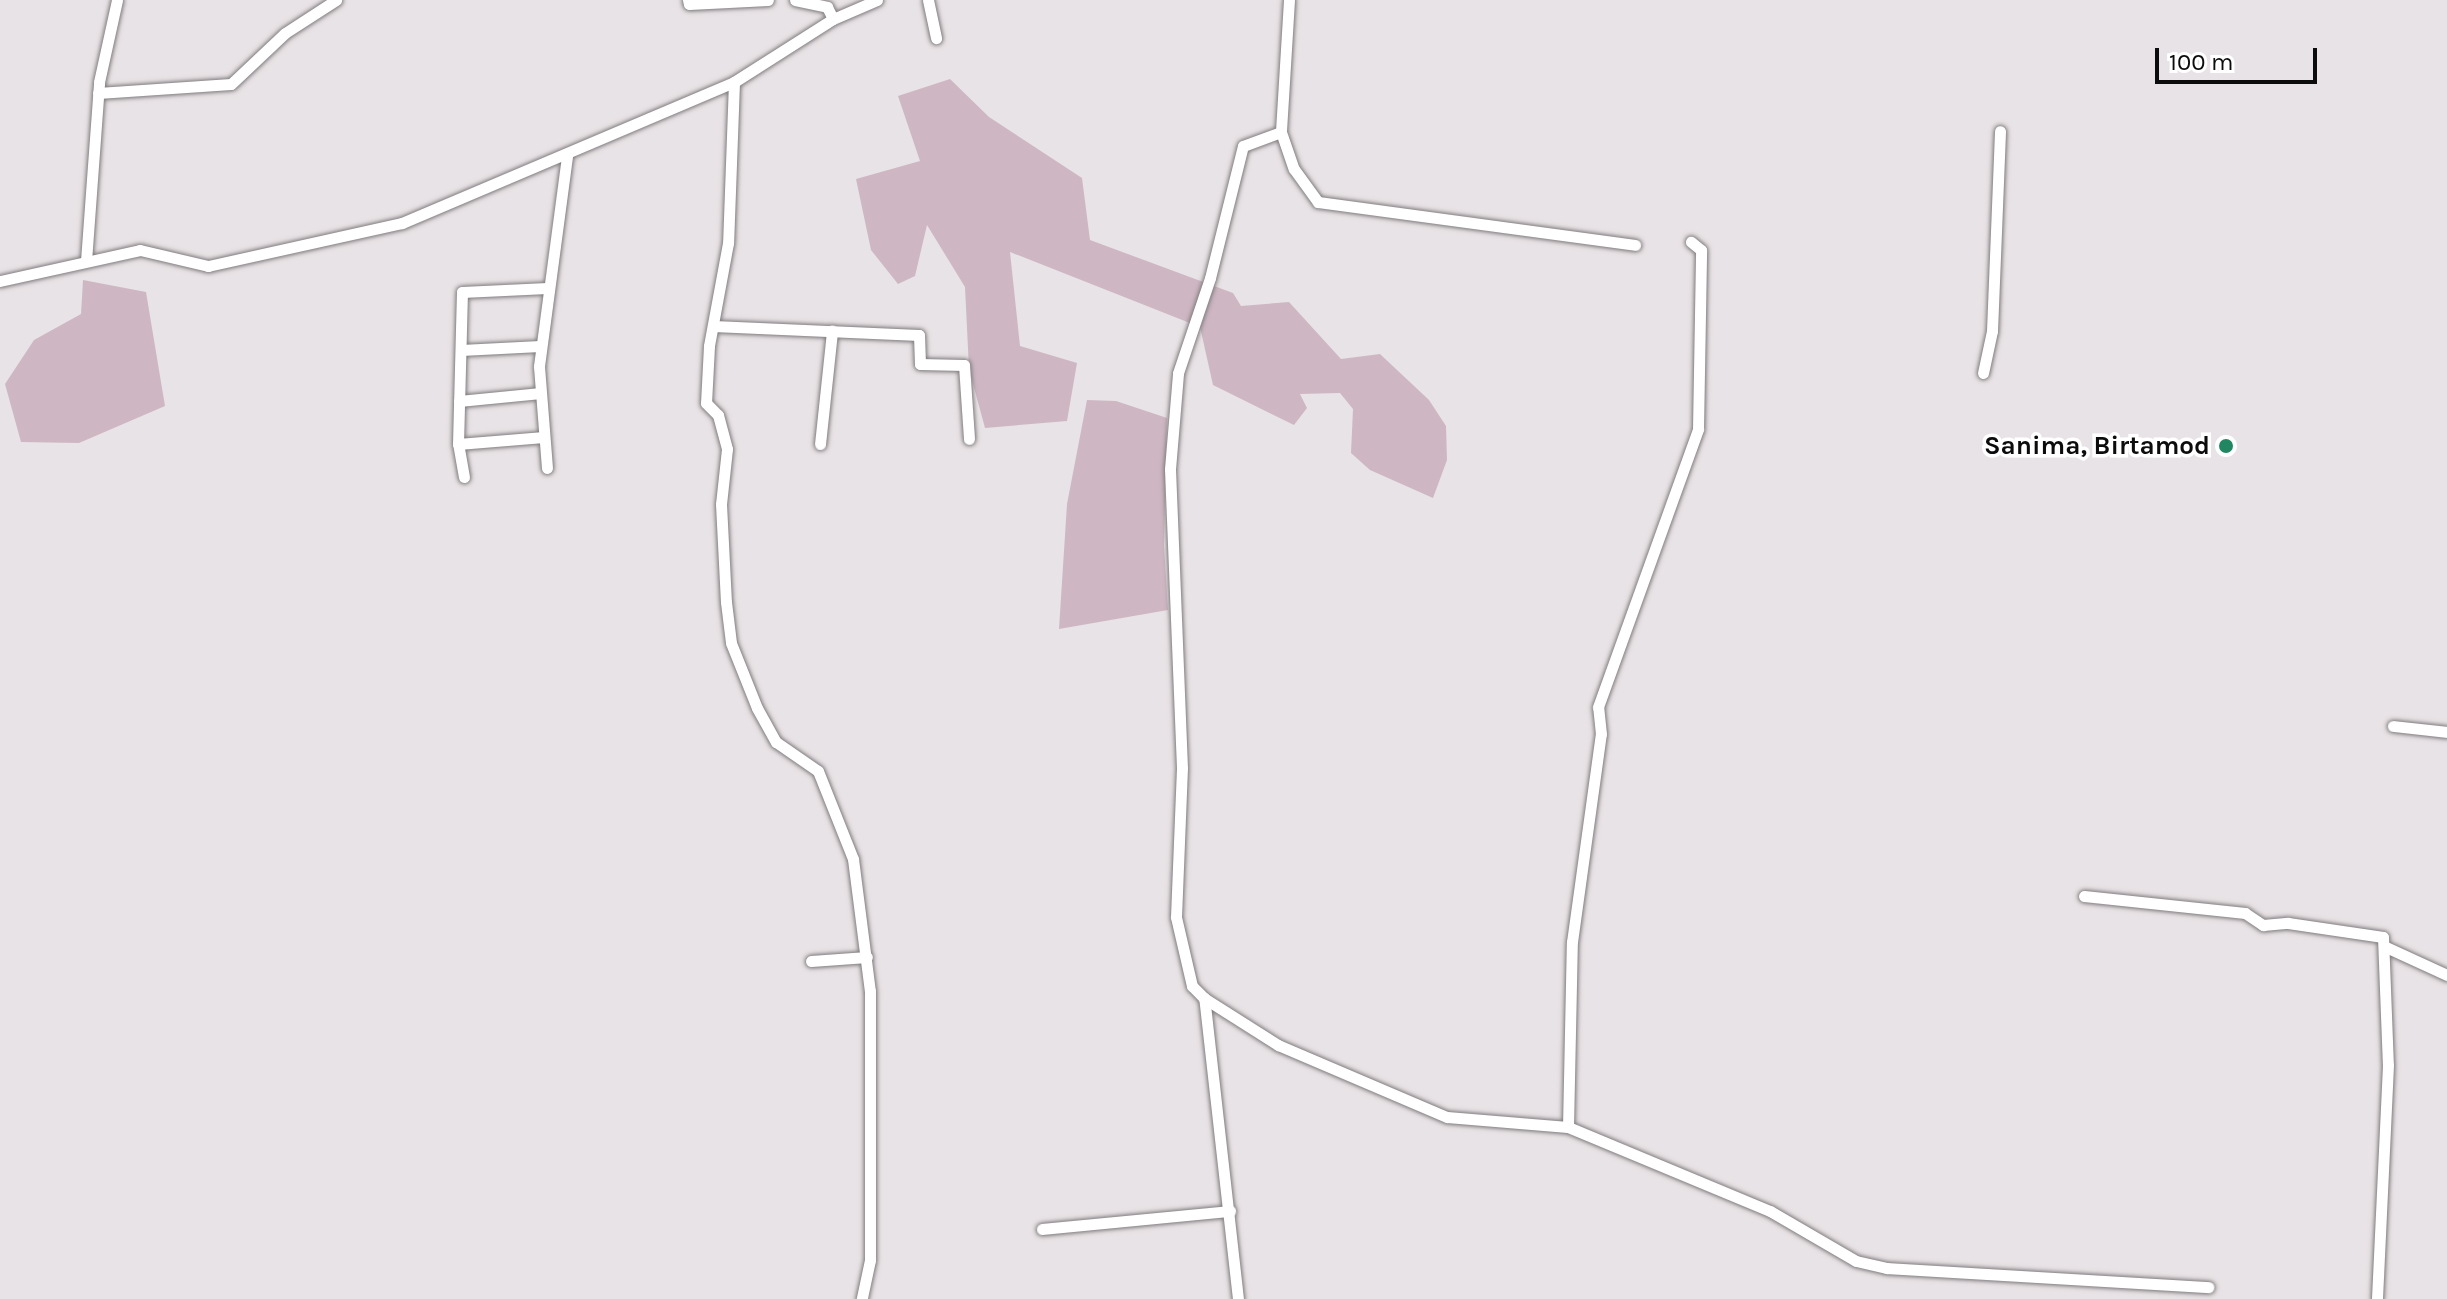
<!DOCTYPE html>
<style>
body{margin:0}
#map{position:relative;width:2447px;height:1299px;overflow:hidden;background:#e8e3e6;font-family:Karla,sans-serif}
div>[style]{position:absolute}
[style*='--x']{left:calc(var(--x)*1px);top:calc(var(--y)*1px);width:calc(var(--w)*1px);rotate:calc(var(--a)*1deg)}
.green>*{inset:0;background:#ceb7c3}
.roads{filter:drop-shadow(0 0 2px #807c7e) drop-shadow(0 0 2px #807c7e)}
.minor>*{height:11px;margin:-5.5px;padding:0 5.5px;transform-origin:5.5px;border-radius:5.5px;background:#fff}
.dots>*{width:22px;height:22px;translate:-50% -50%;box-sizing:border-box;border:4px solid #fff;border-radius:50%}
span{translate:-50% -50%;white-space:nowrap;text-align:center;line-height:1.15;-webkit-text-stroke:7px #fff;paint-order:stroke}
.poi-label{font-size:26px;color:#0d0c0d;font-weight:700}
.right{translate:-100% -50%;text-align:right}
.scale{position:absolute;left:2155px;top:48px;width:162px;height:36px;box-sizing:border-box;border:4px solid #0d0c0d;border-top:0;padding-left:10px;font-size:24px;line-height:28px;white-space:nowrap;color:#0d0c0d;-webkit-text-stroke:6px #fff;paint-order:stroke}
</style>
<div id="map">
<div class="green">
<i style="clip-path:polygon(950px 79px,989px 117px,1082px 178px,1090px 240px,1233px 293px,1241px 306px,1289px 302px,1341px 359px,1380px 354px,1429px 400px,1446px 426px,1447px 460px,1433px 498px,1370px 470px,1351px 453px,1353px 409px,1340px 393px,1300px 394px,1307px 408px,1294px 425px,1213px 385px,1200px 327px,1010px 252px,1020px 346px,1077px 363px,1067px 421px,985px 428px,969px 369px,965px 287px,927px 225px,915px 276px,898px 284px,871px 250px,856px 179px,920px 161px,898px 96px)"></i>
<i style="clip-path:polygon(83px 280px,146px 292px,165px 406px,79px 443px,21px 442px,5px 384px,34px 340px,81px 314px)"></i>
<i style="clip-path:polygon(1087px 400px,1116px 401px,1167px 418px,1164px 545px,1168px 610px,1059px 629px,1067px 504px)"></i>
</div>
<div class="roads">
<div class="minor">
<i style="--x:688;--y:0;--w:4;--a:76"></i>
<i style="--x:689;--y:4;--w:79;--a:-2.9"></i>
<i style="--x:795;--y:0;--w:33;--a:12"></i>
<i style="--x:827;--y:7;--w:13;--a:63"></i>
<i style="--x:928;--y:0;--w:39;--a:78"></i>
<i style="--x:1289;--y:0;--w:132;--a:93.5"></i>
<i style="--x:1281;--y:132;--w:39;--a:71"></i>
<i style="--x:1294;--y:169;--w:41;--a:54"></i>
<i style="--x:1318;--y:202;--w:320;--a:7.7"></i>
<i style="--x:734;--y:82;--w:161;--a:92.1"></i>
<i style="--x:728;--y:243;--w:105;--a:100.5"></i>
<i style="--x:709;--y:346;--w:57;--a:93"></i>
<i style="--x:706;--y:403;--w:17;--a:45"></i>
<i style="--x:718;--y:415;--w:35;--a:75"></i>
<i style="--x:727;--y:449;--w:55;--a:96.2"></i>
<i style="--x:721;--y:504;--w:98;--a:87.1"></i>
<i style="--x:726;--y:602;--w:41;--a:83"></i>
<i style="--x:731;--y:643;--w:70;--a:68.2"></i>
<i style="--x:757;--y:708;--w:39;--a:61"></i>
<i style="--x:776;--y:742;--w:51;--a:34.6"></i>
<i style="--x:818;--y:771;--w:95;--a:68.3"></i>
<i style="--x:853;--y:859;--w:133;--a:82.7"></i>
<i style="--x:870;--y:991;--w:269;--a:90"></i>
<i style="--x:870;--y:1260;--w:40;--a:102"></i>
<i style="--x:98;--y:93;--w:133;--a:-3.9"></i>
<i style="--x:231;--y:84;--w:74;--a:-43.4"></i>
<i style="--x:285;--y:33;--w:61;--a:-32.9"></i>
<i style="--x:86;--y:261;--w:179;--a:-85.8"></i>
<i style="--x:99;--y:82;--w:84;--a:-77.6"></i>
<i style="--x:0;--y:281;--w:143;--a:-12.5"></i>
<i style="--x:140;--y:250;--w:70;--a:13.2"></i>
<i style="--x:208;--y:266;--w:199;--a:-12.5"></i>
<i style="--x:402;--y:223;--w:361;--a:-23"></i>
<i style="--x:734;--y:82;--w:117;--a:-32.5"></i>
<i style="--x:833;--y:19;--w:48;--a:-23.4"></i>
<i style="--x:713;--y:326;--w:206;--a:2.5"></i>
<i style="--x:919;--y:335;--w:29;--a:88"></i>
<i style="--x:920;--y:364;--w:44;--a:1.3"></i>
<i style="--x:964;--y:365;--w:74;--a:86.1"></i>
<i style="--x:461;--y:350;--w:79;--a:-2.9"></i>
<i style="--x:1983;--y:373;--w:43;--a:-77.9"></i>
<i style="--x:1992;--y:331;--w:200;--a:-87.7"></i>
<i style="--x:459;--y:401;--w:82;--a:-5.6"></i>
<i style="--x:458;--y:444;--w:86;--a:-4.7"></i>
<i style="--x:820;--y:444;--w:114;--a:-83.9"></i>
<i style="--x:547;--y:468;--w:102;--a:-94.5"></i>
<i style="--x:539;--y:366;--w:212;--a:-82.4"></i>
<i style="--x:464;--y:477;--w:34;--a:-100"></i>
<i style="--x:458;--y:444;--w:152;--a:-88.5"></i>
<i style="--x:462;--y:292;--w:85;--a:-2.7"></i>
<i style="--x:2393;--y:726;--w:54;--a:6.3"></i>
<i style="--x:2084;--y:896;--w:162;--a:6"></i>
<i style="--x:2245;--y:913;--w:22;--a:34"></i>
<i style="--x:2263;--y:925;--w:25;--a:-5"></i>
<i style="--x:2288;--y:923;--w:96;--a:8.4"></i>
<i style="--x:2383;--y:937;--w:128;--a:87.8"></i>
<i style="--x:2388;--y:1065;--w:234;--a:92.7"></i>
<i style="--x:2386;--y:947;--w:67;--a:24.7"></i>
<i style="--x:811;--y:961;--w:56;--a:-4.1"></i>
<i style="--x:1204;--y:998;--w:88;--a:32.4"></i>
<i style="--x:1278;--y:1045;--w:184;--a:23.1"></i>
<i style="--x:1447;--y:1117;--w:121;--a:4.7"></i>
<i style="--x:1568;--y:1127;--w:185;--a:-88.8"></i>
<i style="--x:1572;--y:942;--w:210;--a:-82.1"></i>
<i style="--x:1601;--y:734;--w:27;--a:-96"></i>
<i style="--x:1598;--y:707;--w:295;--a:-70.2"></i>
<i style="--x:1698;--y:429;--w:179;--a:-89"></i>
<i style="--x:1701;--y:250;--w:13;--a:-141"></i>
<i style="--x:1568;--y:1127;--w:219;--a:22.6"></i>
<i style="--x:1770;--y:1211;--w:99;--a:30.2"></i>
<i style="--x:1856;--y:1261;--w:32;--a:13"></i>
<i style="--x:1887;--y:1268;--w:322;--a:3.4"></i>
<i style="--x:1042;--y:1229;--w:189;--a:-5.5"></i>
<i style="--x:1238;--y:1299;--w:303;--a:-96.4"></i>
<i style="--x:1204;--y:998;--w:17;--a:-135"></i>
<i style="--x:1192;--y:986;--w:71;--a:-103.1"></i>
<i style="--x:1176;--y:917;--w:149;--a:-87.7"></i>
<i style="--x:1182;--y:768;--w:299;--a:-92.3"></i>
<i style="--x:1170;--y:469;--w:96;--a:-85.2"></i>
<i style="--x:1178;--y:373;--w:100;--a:-71.4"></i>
<i style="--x:1210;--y:278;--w:136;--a:-76"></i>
<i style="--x:1243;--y:146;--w:40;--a:-20.2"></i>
</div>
</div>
<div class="dots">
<i style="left:2226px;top:446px;background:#218762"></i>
</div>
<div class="poi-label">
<span class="right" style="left:2210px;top:446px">Sanima, Birtamod</span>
</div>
<div class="scale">100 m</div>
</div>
